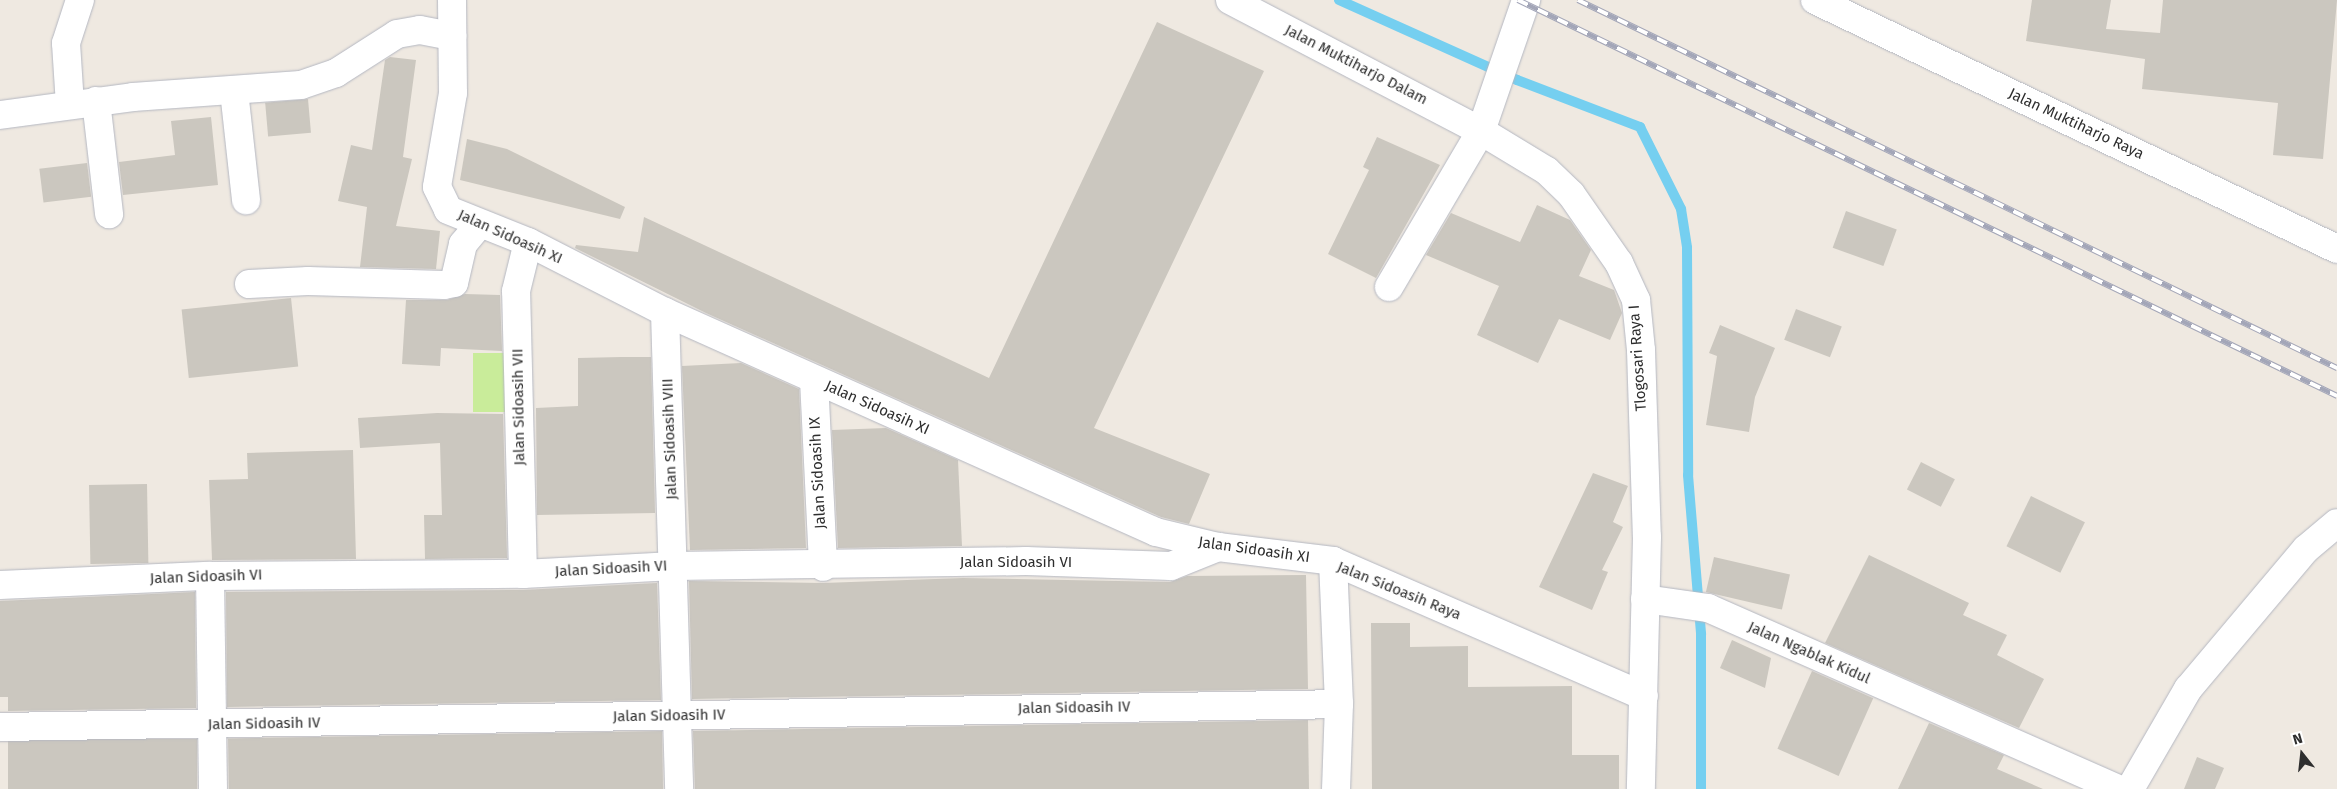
<!DOCTYPE html>
<style>
body{margin:0}
#map{position:relative;width:2337px;height:789px;overflow:hidden;background:#efe9e1;font-family:"Fira Sans",sans-serif}
div>[style]{position:absolute}
[style*='--x']{left:calc(var(--x)*1px);top:calc(var(--y)*1px);width:calc(var(--w)*1px);rotate:calc(var(--a)*1deg)}
.pitch>*{inset:0;background:#c9ec9a;transform-origin:0 0}
.stream>*{height:10px;margin:-5px;padding:0 5px;transform-origin:5px;border-radius:5px;background:#75cff0}
.building>*{inset:0;background:#cbc7bf;transform-origin:0 0}
.roads{filter:drop-shadow(0 0 1px #b4b7c1) drop-shadow(0 0 1px #b4b7c1)}
.minor>*{height:28px;margin:-14px;padding:0 14px;transform-origin:14px;border-radius:14px;background:#fff}
.tertiary>*{height:28px;margin:-14px;padding:0 14px;transform-origin:14px;border-radius:14px;background:#fff}
.rail>*{height:5.5px;margin-top:-2.75px;transform-origin:0;background:repeating-linear-gradient(90deg,#fff 0 11px,#a3a6b8 0 22px);box-sizing:border-box;border-block:1px solid #a3a6b8}
span{translate:-50% -50%;white-space:nowrap;text-align:center;line-height:1.15;-webkit-text-stroke:4px #fff;paint-order:stroke}
.street-label{font-size:15px;color:#2e2e2e}
.north{position:absolute;left:2277px;top:729px;width:50px;height:50px;-webkit-text-stroke:4px #fff;paint-order:stroke;rotate:344deg;font-size:14px;font-weight:700;line-height:20px;text-align:center;color:#2e2e2e}
.north::after{content:'';display:block;margin:auto;width:18px;height:22px;background:#2e2e2e;clip-path:polygon(50% 0,100% 100%,50% 72%,0 100%)}
</style>
<div id="map">
<div class="pitch">
<i style="left:473px;top:353px;width:39px;height:59px"></i>
</div>
<div class="stream">
<i style="--x:1339;--y:0;--w:195;--a:24.2"></i>
<i style="--x:1517;--y:80;--w:132;--a:20.9"></i>
<i style="--x:1640;--y:127;--w:92;--a:63.4"></i>
<i style="--x:1681;--y:209;--w:39;--a:81"></i>
<i style="--x:1687;--y:248;--w:227;--a:89.7"></i>
<i style="--x:1688;--y:475;--w:160;--a:85.3"></i>
<i style="--x:1701;--y:634;--w:155;--a:90"></i>
</div>
<div class="building">
<i style="clip-path:polygon(2032px 0,2111px 0,2106px 29px,2160px 33px,2163px 0,2337px 0,2323px 159px,2273px 155px,2278px 103px,2142px 89px,2145px 59px,2026px 41px)"></i>
<i style="clip-path:polygon(1157px 22px,1264px 71px,1094px 428px,1210px 474px,1189px 524px,1161px 517px,706px 313px,575px 248px,576px 245px,638px 252px,644px 217px,989px 378px)"></i>
<i style="clip-path:polygon(390px 57px,416px 60px,403px 157px,412px 159px,396px 226px,440px 231px,436px 269px,360px 267px,367px 207px,338px 201px,351px 145px,372px 150px,385px 60px)"></i>
<i style="left:308px;top:99px;width:34px;height:43px;rotate:85deg"></i>
<i style="clip-path:polygon(211px 117px,218px 185px,123px 195px,119px 162px,175px 155px,171px 121px)"></i>
<i style="clip-path:polygon(1377px 137px,1440px 165px,1376px 278px,1328px 254px,1369px 170px,1363px 167px)"></i>
<i style="clip-path:polygon(467px 139px,507px 149px,625px 207px,620px 219px,460px 180px)"></i>
<i style="left:87px;top:163px;width:34px;height:48px;rotate:83deg"></i>
<i style="clip-path:polygon(1537px 205px,1570px 220px,1591px 250px,1579px 276px,1614px 290px,1622px 313px,1610px 340px,1559px 319px,1538px 363px,1477px 335px,1499px 286px,1426px 255px,1451px 213px,1520px 242px)"></i>
<i style="left:1846px;top:211px;width:54px;height:39px;rotate:20deg"></i>
<i style="clip-path:polygon(465px 294px,500px 295px,502px 351px,441px 348px,440px 366px,402px 364px,406px 300px,447px 300px)"></i>
<i style="left:291px;top:298px;width:69px;height:110px;rotate:84deg"></i>
<i style="left:1796px;top:309px;width:49px;height:33px;rotate:21deg"></i>
<i style="clip-path:polygon(1720px 325px,1775px 348px,1755px 397px,1749px 432px,1706px 425px,1717px 356px,1709px 353px)"></i>
<i style="clip-path:polygon(621px 357px,651px 357px,655px 513px,537px 515px,536px 408px,578px 406px,578px 358px)"></i>
<i style="clip-path:polygon(741px 363px,799px 389px,806px 548px,690px 550px,682px 366px)"></i>
<i style="clip-path:polygon(437px 413px,503px 414px,507px 558px,425px 559px,424px 515px,442px 515px,440px 443px,360px 448px,358px 418px)"></i>
<i style="clip-path:polygon(886px 428px,958px 460px,962px 546px,838px 548px,832px 430px)"></i>
<i style="clip-path:polygon(353px 450px,356px 559px,212px 560px,209px 480px,248px 479px,247px 453px)"></i>
<i style="left:1921px;top:462px;width:38px;height:31px;rotate:27deg"></i>
<i style="clip-path:polygon(1593px 473px,1628px 486px,1613px 522px,1623px 527px,1602px 570px,1608px 572px,1592px 610px,1539px 587px)"></i>
<i style="left:147px;top:484px;width:79px;height:58px;rotate:89deg"></i>
<i style="left:2031px;top:496px;width:60px;height:56px;rotate:26deg"></i>
<i style="clip-path:polygon(1869px 555px,1969px 603px,1963px 615px,2007px 635px,1997px 655px,2044px 679px,2019px 728px,1825px 643px)"></i>
<i style="left:1714px;top:557px;width:78px;height:36px;rotate:13deg"></i>
<i style="clip-path:polygon(1306px 575px,1308px 689px,692px 699px,689px 581px,823px 583px,963px 578px,1170px 582px,1187px 576px)"></i>
<i style="clip-path:polygon(657px 583px,661px 700px,227px 707px,226px 592px,523px 590px)"></i>
<i style="clip-path:polygon(195px 592px,196px 708px,8px 711px,8px 697px,0 697px,0 601px)"></i>
<i style="clip-path:polygon(1371px 623px,1410px 623px,1410px 647px,1468px 646px,1468px 687px,1572px 686px,1572px 755px,1619px 755px,1619px 789px,1372px 789px)"></i>
<i style="clip-path:polygon(1732px 640px,1771px 658px,1765px 688px,1720px 668px)"></i>
<i style="left:1812px;top:671px;width:67px;height:85px;rotate:24deg"></i>
<i style="clip-path:polygon(1308px 720px,1309px 789px,695px 789px,693px 731px)"></i>
<i style="clip-path:polygon(1929px 723px,2004px 755px,1997px 769px,2043px 789px,1898px 789px)"></i>
<i style="left:662px;top:731px;width:58px;height:434px;rotate:89deg"></i>
<i style="left:197px;top:739px;width:50px;height:189px;rotate:90deg"></i>
<i style="clip-path:polygon(2197px 757px,2224px 768px,2215px 789px,2184px 789px)"></i>
</div>
<div class="roads">
<div class="minor">
<i style="--x:452;--y:0;--w:93;--a:89.4"></i>
<i style="--x:453;--y:93;--w:95;--a:99.7"></i>
<i style="--x:437;--y:187;--w:25;--a:64"></i>
<i style="--x:448;--y:210;--w:86;--a:21.8"></i>
<i style="--x:528;--y:242;--w:154;--a:27.1"></i>
<i style="--x:665;--y:312;--w:538;--a:24.14"></i>
<i style="--x:1156;--y:532;--w:64;--a:13.6"></i>
<i style="--x:1218;--y:547;--w:116;--a:6.9"></i>
<i style="--x:1333;--y:561;--w:339;--a:23.5"></i>
<i style="--x:234;--y:91;--w:110;--a:83.7"></i>
<i style="--x:96;--y:101;--w:114;--a:83.4"></i>
<i style="--x:70;--y:105;--w:62;--a:-93.7"></i>
<i style="--x:66;--y:43;--w:45;--a:-72"></i>
<i style="--x:0;--y:115;--w:134;--a:-7.7"></i>
<i style="--x:133;--y:97;--w:168;--a:-4.1"></i>
<i style="--x:301;--y:85;--w:37;--a:-19"></i>
<i style="--x:336;--y:73;--w:72;--a:-32.6"></i>
<i style="--x:397;--y:34;--w:23;--a:-10"></i>
<i style="--x:420;--y:30;--w:33;--a:11"></i>
<i style="--x:249;--y:284;--w:59;--a:-2.9"></i>
<i style="--x:308;--y:281;--w:136;--a:1.7"></i>
<i style="--x:444;--y:285;--w:10;--a:-11"></i>
<i style="--x:454;--y:283;--w:40;--a:-77"></i>
<i style="--x:463;--y:244;--w:25;--a:-50"></i>
<i style="--x:1389;--y:287;--w:181;--a:-59.5"></i>
<i style="--x:1481;--y:131;--w:139;--a:-71"></i>
<i style="--x:665;--y:312;--w:477;--a:88.3"></i>
<i style="--x:814;--y:380;--w:187;--a:87.2"></i>
<i style="--x:1333;--y:561;--w:143;--a:87.6"></i>
<i style="--x:1339;--y:704;--w:85;--a:92"></i>
<i style="--x:523;--y:574;--w:283;--a:-91.4"></i>
<i style="--x:516;--y:291;--w:50;--a:-76.2"></i>
<i style="--x:210;--y:576;--w:213;--a:89.2"></i>
<i style="--x:0;--y:585;--w:210;--a:-2.5"></i>
<i style="--x:210;--y:576;--w:313;--a:-0.4"></i>
<i style="--x:523;--y:574;--w:151;--a:-3"></i>
<i style="--x:674;--y:566;--w:352;--a:-0.8"></i>
<i style="--x:1026;--y:561;--w:145;--a:2"></i>
<i style="--x:1171;--y:566;--w:51;--a:-22"></i>
<i style="--x:1645;--y:599;--w:64;--a:8.1"></i>
<i style="--x:1708;--y:608;--w:449;--a:23.8"></i>
<i style="--x:0;--y:727;--w:1339;--a:-0.98"></i>
<i style="--x:2130;--y:789;--w:116;--a:-59.9"></i>
<i style="--x:2188;--y:689;--w:183;--a:-49.9"></i>
<i style="--x:2306;--y:549;--w:40;--a:-40"></i>
</div>
<div class="tertiary">
<i style="--x:1230;--y:0;--w:283;--a:27.6"></i>
<i style="--x:1481;--y:131;--w:77;--a:31.2"></i>
<i style="--x:1547;--y:171;--w:33;--a:44"></i>
<i style="--x:1571;--y:194;--w:84;--a:55.2"></i>
<i style="--x:1619;--y:263;--w:41;--a:65.3"></i>
<i style="--x:1636;--y:300;--w:50;--a:84.3"></i>
<i style="--x:1641;--y:350;--w:187;--a:88.2"></i>
<i style="--x:1647;--y:537;--w:252;--a:91.4"></i>
<i style="--x:1815;--y:0;--w:578;--a:25.5"></i>
</div>
</div>
<div class="rail">
<i style="--x:1518;--y:0;--w:910;--a:25.8"></i>
<i style="--x:1578;--y:0;--w:844;--a:25.87"></i>
</div>
<div class="street-label">
<span style="left:1356px;top:65px;rotate:27deg">Jalan Muktiharjo Dalam</span>
<span style="left:2076px;top:124px;rotate:25deg">Jalan Muktiharjo Raya</span>
<span style="left:510px;top:237px;rotate:24deg">Jalan Sidoasih XI</span>
<span style="left:1638px;top:358px;rotate:-94deg">Tlogosari Raya I</span>
<span style="left:519px;top:407px;rotate:-91deg">Jalan Sidoasih VII</span>
<span style="left:877px;top:408px;rotate:24deg">Jalan Sidoasih XI</span>
<span style="left:670px;top:439px;rotate:-92deg">Jalan Sidoasih VIII</span>
<span style="left:818px;top:473px;rotate:-93deg">Jalan Sidoasih IX</span>
<span style="left:1254px;top:550px;rotate:8deg">Jalan Sidoasih XI</span>
<span style="left:1016px;top:563px">Jalan Sidoasih VI</span>
<span style="left:611px;top:569px;rotate:-3deg">Jalan Sidoasih VI</span>
<span style="left:206px;top:577px;rotate:-2deg">Jalan Sidoasih VI</span>
<span style="left:1399px;top:591px;rotate:22deg">Jalan Sidoasih Raya</span>
<span style="left:1809px;top:653px;rotate:24deg">Jalan Ngablak Kidul</span>
<span style="left:1074px;top:708px;rotate:-1deg">Jalan Sidoasih IV</span>
<span style="left:669px;top:716px;rotate:-1deg">Jalan Sidoasih IV</span>
<span style="left:264px;top:724px;rotate:-1deg">Jalan Sidoasih IV</span>
</div>
<div class="north">N</div>
</div>
